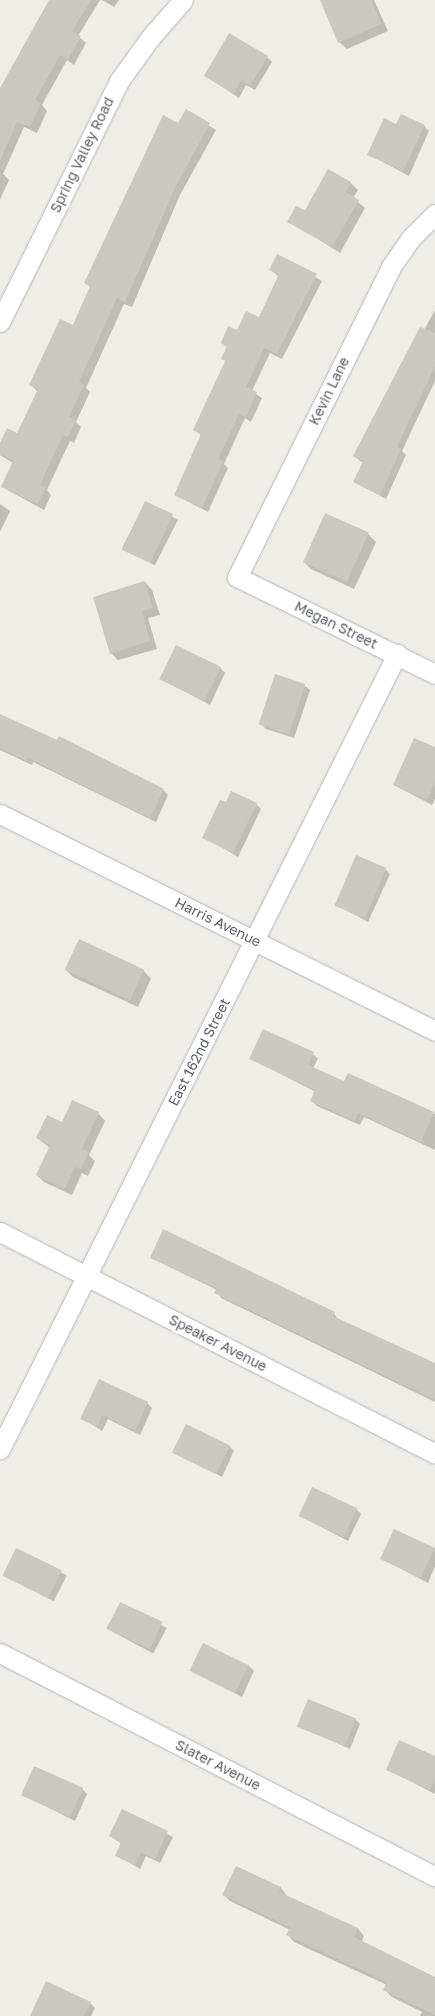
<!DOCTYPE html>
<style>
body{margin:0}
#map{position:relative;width:435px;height:2016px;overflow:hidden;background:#efede7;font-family:"Golos Text",sans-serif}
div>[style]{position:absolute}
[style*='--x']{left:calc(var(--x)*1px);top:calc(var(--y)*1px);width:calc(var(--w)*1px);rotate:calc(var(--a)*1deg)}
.shadow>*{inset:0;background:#0003;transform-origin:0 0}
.building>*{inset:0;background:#cac8c3;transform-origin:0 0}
.roads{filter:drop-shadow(0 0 1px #b4b7ba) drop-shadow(0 0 1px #b4b7ba)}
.minor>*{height:19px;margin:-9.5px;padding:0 9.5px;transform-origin:9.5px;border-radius:9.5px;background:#fff}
span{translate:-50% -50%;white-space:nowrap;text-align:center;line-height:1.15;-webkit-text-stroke:5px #fff;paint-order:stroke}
.street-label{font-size:14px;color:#5e6265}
</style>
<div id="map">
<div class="shadow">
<i style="clip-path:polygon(57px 0,100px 0,78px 36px,86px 43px,74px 65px,67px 60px,42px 105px,47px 111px,37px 133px,24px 127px,3px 174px,9px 180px,0 199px,0 90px)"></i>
<i style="clip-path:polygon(102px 0,119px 0,114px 7px)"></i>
<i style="clip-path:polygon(321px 0,374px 0,388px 31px,347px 49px,339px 42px)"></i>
<i style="clip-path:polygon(267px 57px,272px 62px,255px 90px,246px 85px,239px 98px,206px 76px)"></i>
<i style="clip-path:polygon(186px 111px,216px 130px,180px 195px,132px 307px,124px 304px,86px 388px,90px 392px,76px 422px,81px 427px,74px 443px,70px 441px,47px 490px,51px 495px,44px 510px,2px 487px,13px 463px,0 455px,0 446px,18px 434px,38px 392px,31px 385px,73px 327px,91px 288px,86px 283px)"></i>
<i style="clip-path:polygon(424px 126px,429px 131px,409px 176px,368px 154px)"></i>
<i style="clip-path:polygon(328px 171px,351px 183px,358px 190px,353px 198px,365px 208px,340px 253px,289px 221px,305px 212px)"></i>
<i style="clip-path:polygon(277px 256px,322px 281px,282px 359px,270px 353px,252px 391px,262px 398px,251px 422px,245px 418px,224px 464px,228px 468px,208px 512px,175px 495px,202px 436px,195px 430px,226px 362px,228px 348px,222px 343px,260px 319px,279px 277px,271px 270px)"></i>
<i style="clip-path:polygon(435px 310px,435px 381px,402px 451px,406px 455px,386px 499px,354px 482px,363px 463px,354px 456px)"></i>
<i style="left:145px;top:503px;width:37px;height:51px;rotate:27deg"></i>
<i style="clip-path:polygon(0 504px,10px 511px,0 532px)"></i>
<i style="clip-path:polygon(368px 534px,376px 542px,354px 589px,311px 569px,304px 562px)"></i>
<i style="clip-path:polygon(145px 582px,152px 590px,160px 615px,148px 618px,157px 649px,118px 660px,111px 653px)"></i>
<i style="clip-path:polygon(220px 668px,225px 673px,210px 705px,161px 679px)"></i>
<i style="clip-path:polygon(304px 685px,310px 690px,294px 738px,266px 729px,261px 724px)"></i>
<i style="clip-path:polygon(0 715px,58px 741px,59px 738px,163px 790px,168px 795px,156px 822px,33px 762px,32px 765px,0 750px)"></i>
<i style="clip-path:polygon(435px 749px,435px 799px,432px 805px,394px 785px)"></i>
<i style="clip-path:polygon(256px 804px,261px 809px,238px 857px,204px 837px)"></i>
<i style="clip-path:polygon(385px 869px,390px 874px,368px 922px,335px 904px)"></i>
<i style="clip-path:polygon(79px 941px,144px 971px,151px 979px,138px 1007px,73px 977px,66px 970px)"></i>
<i style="clip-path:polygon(313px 1054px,318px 1059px,313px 1068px,345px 1082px,349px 1075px,435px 1114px,435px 1150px,364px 1117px,360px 1125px,317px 1106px,312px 1101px,316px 1092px,251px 1059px)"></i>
<i style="clip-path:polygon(98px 1113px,105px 1121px,89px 1155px,95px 1161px,88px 1176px,82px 1173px,72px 1195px,44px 1182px,37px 1175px,50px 1148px,37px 1138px,63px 1124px)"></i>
<i style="clip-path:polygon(151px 1258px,334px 1313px,338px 1320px,435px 1364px,435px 1402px,221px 1298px,217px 1290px)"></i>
<i style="clip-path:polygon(147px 1403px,152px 1408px,140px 1435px,108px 1419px,102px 1431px,82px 1418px)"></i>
<i style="clip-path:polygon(229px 1446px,234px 1451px,222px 1477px,175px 1452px)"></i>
<i style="clip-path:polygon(356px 1509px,361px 1514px,348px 1541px,300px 1516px)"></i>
<i style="clip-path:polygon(395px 1531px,435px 1549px,435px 1566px,428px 1583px,382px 1559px)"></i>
<i style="left:17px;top:1550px;width:56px;height:29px;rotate:27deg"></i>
<i style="left:120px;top:1603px;width:53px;height:29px;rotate:28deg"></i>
<i style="clip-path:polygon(249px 1666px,254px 1671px,242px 1697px,191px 1671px)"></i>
<i style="clip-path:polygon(355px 1719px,360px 1724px,350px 1749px,299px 1726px)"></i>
<i style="clip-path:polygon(435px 1758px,435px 1794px,387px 1769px)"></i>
<i style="clip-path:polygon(82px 1789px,87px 1794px,75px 1821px,23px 1795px)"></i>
<i style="clip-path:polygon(122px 1811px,173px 1837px,160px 1863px,146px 1856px,140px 1869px,116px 1855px,122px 1844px,110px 1836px)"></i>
<i style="clip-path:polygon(237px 1867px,281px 1888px,287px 1896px,358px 1929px,364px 1936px,361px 1943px,435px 1979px,435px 2016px,420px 2016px,422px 2012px,392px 1997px,385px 1990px,387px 1985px,294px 1942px,288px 1935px,290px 1930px,230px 1901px,223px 1894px)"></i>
<i style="clip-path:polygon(90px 2003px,95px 2008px,91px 2016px,36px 2016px)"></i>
</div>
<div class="building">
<i style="clip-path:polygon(49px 0,91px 0,72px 31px,81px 36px,68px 59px,60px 55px,35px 100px,41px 103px,30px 127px,17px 122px,0 161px,0 88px)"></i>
<i style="clip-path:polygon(320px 0,371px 0,381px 24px,338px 43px)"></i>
<i style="clip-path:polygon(229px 33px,268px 56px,250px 86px,241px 81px,234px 94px,204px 76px)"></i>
<i style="clip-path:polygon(186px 109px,210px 123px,175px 188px,125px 302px,117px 298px,79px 382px,84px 385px,69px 417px,76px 420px,68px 437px,63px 435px,40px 485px,46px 487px,38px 504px,1px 487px,13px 461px,0 454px,0 443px,7px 428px,17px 433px,38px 389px,29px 385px,60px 319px,73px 325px,90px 286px,84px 283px,163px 115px,178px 123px)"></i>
<i style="clip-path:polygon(401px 114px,425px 125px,403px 171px,367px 155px,384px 118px,396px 124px)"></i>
<i style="clip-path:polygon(328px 169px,351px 182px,346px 192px,359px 200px,332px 247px,287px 222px,296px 206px,305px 210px)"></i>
<i style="clip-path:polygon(277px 254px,317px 274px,277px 354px,264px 348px,246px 387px,257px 392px,246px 417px,239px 414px,218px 459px,223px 461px,202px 508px,174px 495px,201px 434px,193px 430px,225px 361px,221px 359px,227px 346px,221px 343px,228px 326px,237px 330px,246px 311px,259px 317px,279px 274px,269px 270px)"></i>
<i style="clip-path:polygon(420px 327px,435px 333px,435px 366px,397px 447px,401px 449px,380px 495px,353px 482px,363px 461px,353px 456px)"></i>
<i style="left:145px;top:501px;width:31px;height:54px;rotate:25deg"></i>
<i style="left:325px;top:513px;width:48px;height:54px;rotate:24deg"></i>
<i style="clip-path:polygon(145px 581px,153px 608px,142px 611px,150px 641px,110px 654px,93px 597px)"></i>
<i style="left:176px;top:645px;width:50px;height:38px;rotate:26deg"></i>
<i style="left:275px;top:674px;width:32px;height:53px;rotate:18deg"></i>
<i style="clip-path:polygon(0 714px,57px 740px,59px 736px,164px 789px,150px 818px,28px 758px,27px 761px,0 748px)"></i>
<i style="clip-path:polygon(414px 738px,435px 747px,435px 783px,427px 800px,393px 785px)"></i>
<i style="clip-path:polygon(231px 791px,257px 803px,233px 853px,202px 838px,220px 800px,226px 802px)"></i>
<i style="left:356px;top:855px;width:33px;height:55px;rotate:23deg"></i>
<i style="left:79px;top:939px;width:72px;height:34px;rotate:25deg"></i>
<i style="clip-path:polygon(263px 1029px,314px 1052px,308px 1065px,344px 1081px,348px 1073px,434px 1112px,421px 1142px,358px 1113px,355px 1121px,310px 1101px,315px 1090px,249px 1059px)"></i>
<i style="clip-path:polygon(72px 1100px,99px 1112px,82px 1149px,89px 1152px,81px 1169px,75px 1167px,64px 1189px,36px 1175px,50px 1145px,36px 1138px,47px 1115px,62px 1122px)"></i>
<i style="clip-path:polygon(163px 1229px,335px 1312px,333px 1316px,435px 1363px,435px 1400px,214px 1293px,217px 1288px,150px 1258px)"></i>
<i style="clip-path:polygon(99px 1379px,148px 1402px,135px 1431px,102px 1415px,97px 1427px,80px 1419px)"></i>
<i style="left:186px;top:1424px;width:49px;height:32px;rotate:26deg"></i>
<i style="left:312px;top:1487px;width:50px;height:32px;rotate:25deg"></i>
<i style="left:394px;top:1529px;width:45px;height:33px;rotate:25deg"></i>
<i style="left:16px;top:1548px;width:51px;height:31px;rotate:26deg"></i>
<i style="left:120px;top:1602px;width:47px;height:30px;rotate:25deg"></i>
<i style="left:203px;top:1643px;width:51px;height:31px;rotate:26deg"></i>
<i style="left:308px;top:1699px;width:52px;height:30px;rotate:22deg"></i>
<i style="clip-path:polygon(399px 1740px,435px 1756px,435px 1778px,430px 1790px,386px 1770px)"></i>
<i style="left:34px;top:1766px;width:54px;height:32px;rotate:24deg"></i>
<i style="clip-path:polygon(122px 1809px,168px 1831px,155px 1859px,141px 1852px,135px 1865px,115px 1856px,121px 1842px,109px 1836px)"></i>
<i style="clip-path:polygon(236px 1866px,281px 1887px,279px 1892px,358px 1928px,354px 1937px,435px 1977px,435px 2015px,383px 1990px,387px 1982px,286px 1935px,290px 1927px,222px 1895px)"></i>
<i style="clip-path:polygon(46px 1981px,91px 2002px,84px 2016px,30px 2016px)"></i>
</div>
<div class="roads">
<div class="minor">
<i style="--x:435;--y:214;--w:34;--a:135"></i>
<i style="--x:411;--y:238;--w:35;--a:125"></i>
<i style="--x:391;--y:267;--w:346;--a:116.4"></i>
<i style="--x:237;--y:577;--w:220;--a:26.1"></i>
<i style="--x:0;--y:322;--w:269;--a:-63.7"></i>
<i style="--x:119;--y:81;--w:53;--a:-54.2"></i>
<i style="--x:150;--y:38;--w:50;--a:-49"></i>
<i style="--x:0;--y:814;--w:486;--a:26.5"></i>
<i style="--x:0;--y:1232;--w:488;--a:27"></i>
<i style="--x:0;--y:1449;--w:889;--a:-63.46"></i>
<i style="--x:0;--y:1653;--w:489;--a:27.2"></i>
</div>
</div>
<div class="street-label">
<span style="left:82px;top:155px;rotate:-64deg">Spring Valley Road</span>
<span style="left:329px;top:391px;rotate:-64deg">Kevin Lane</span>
<span style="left:336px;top:625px;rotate:26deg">Megan Street</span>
<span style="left:218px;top:922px;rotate:26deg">Harris Avenue</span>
<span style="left:199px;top:1052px;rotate:-63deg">East 162nd Street</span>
<span style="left:218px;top:1343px;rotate:27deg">Speaker Avenue</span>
<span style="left:218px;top:1765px;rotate:27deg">Slater Avenue</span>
</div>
</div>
